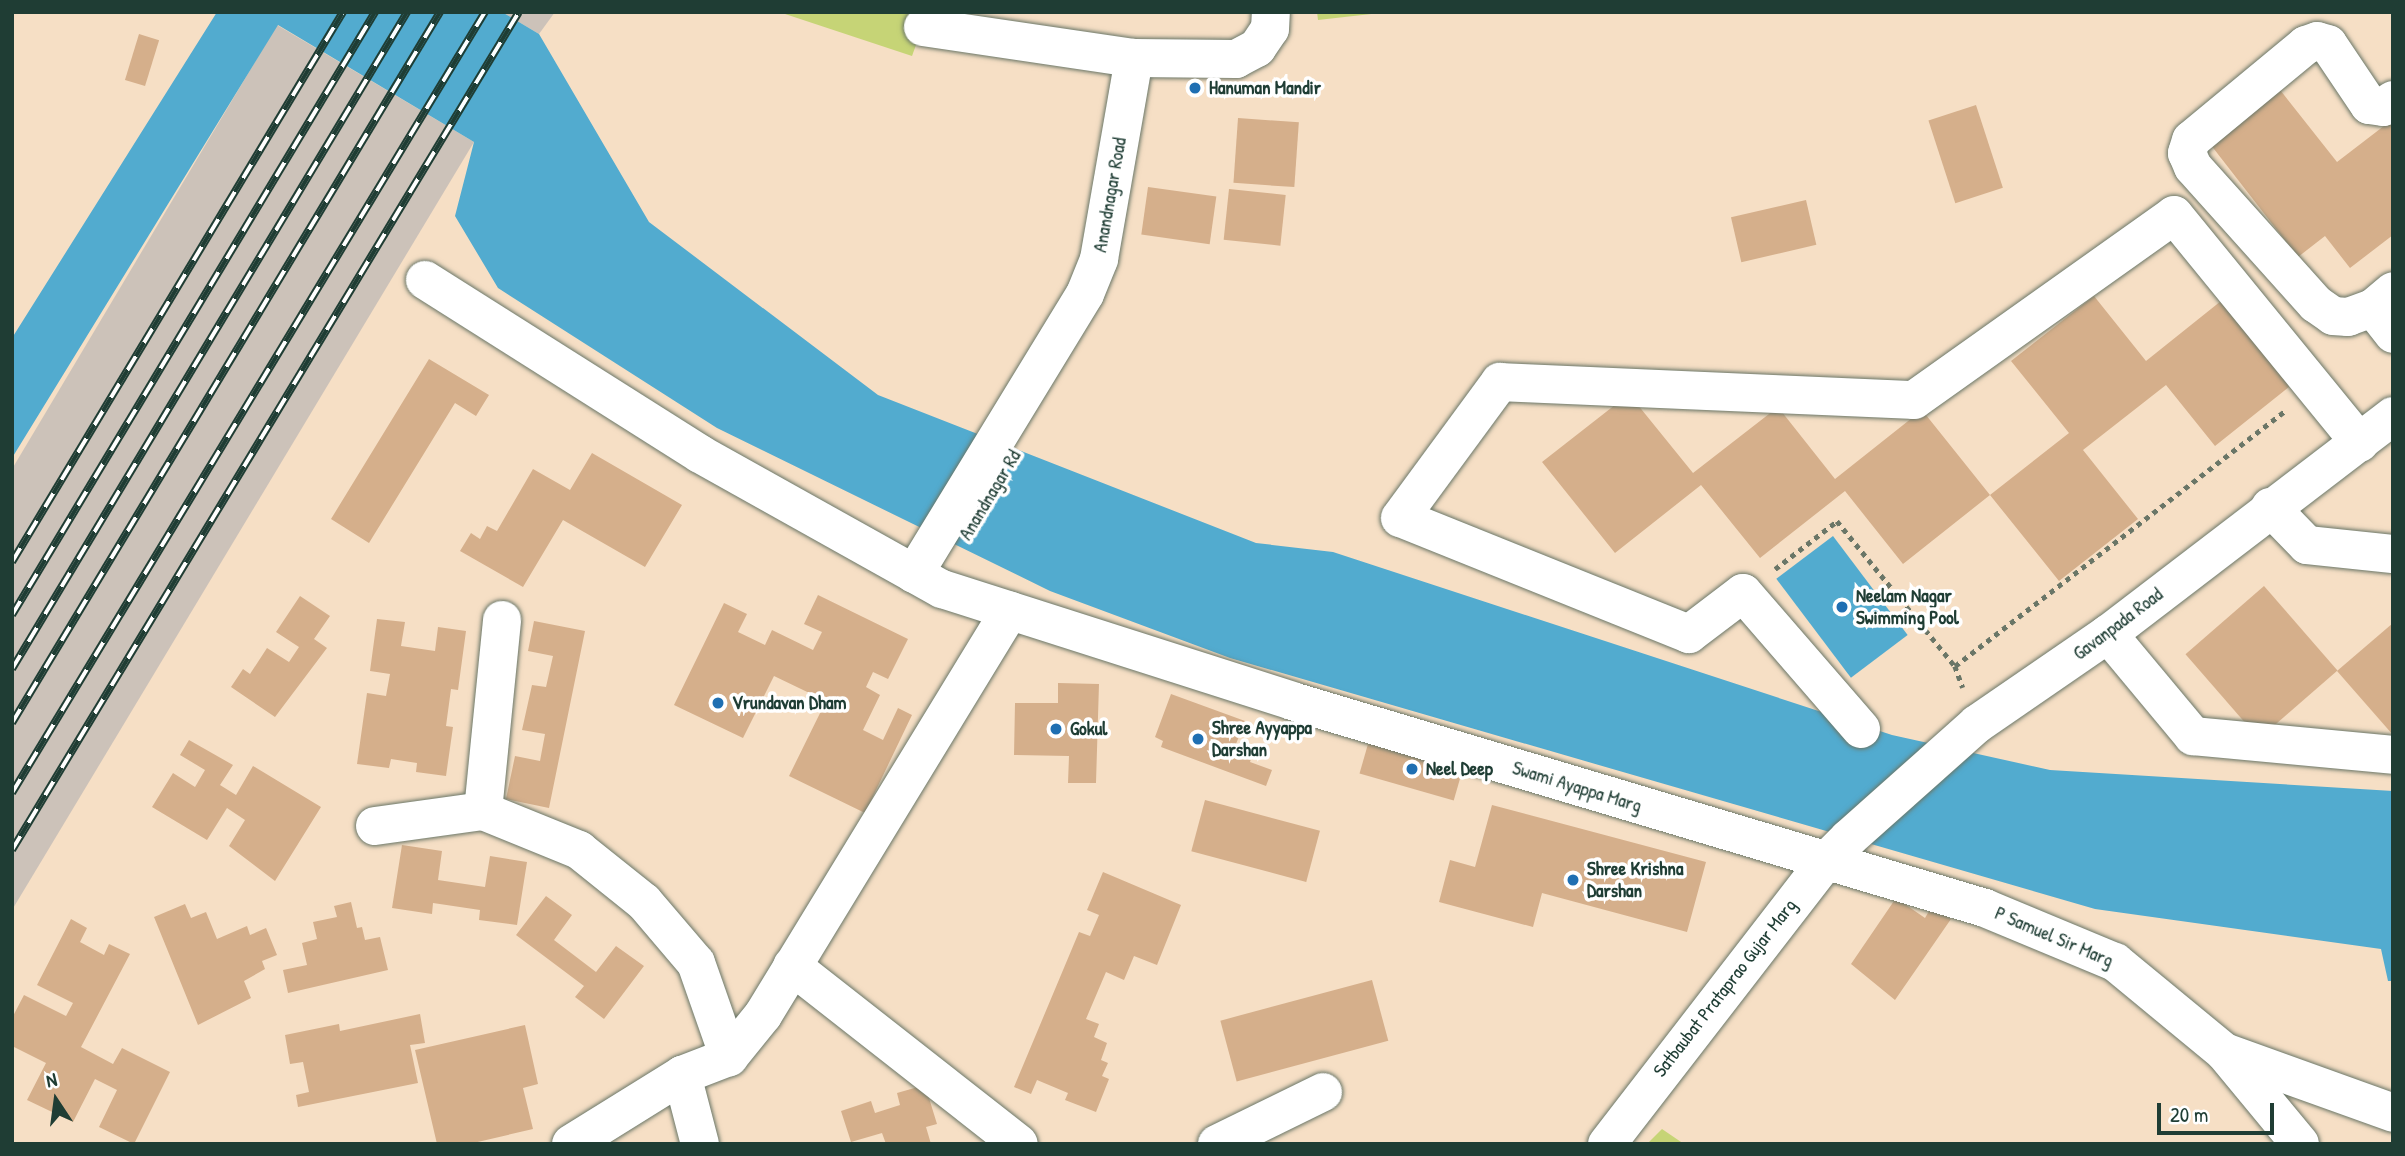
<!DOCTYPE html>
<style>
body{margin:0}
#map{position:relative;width:2405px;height:1156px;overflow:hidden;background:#f6dfc5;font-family:"Patrick Hand",sans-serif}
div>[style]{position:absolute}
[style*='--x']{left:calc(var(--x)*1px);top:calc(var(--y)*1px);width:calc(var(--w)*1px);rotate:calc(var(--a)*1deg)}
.industrial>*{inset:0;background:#ccc2b9}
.green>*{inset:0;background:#c6d476}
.water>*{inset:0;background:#52abcf;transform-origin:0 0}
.building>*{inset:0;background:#d5af8b;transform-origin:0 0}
.path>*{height:4.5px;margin-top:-2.25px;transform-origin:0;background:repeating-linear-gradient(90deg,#6a7667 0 5px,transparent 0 10px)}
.roads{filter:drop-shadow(0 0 2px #6a7667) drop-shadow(0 0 2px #6a7667)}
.minor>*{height:38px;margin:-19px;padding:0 19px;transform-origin:19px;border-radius:19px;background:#fff}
.rail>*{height:8px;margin-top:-4px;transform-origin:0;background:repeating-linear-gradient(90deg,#fff 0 16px,#1f3d34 0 32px);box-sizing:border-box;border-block:2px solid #1f3d34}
.dots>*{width:19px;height:19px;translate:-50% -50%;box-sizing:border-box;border:4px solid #fff;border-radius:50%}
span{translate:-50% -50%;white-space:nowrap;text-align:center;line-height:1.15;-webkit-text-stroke:7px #fff;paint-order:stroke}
.poi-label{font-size:19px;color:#1f3d34;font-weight:700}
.left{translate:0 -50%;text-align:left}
.street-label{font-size:19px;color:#1f3d34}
.frame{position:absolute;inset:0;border:14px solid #1f3d34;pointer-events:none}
.north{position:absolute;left:21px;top:1065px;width:70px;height:70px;-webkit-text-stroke:5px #fff;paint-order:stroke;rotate:347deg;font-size:19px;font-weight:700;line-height:28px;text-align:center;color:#1f3d34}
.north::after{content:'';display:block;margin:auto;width:24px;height:32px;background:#1f3d34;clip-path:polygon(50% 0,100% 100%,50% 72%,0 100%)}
.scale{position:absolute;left:2157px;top:1103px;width:117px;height:32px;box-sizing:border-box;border:4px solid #1f3d34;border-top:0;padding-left:9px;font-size:21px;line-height:24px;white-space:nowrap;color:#1f3d34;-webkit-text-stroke:5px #fff;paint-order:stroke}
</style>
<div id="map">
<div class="industrial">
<i style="clip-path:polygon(502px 12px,555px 12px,539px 34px)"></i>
<i style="clip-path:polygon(277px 25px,474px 142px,12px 910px,12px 469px)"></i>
</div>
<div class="green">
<i style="clip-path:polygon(779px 12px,928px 12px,912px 56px)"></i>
<i style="clip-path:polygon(1317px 12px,1389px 12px,1318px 20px)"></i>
<i style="clip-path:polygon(1662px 1129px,1684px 1144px,1647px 1144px)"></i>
</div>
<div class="water">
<i style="clip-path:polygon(217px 12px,502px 12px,539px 34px,649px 222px,878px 395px,1256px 543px,1333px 552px,1892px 735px,2050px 770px,2393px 791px,2393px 981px,2388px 981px,2381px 949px,2095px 909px,1230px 658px,1050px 591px,717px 428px,498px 288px,455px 216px,474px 142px,278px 25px,12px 458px,12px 338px)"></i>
<i style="left:1833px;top:536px;width:124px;height:71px;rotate:53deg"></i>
</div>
<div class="building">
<i style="left:139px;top:34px;width:21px;height:48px;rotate:17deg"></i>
<i style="clip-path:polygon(2277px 86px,2337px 162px,2393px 119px,2393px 235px,2350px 268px,2325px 236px,2298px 257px,2207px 140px)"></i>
<i style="left:1976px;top:105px;width:87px;height:50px;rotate:72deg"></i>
<i style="left:1238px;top:118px;width:61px;height:65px;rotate:4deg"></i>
<i style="left:1148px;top:187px;width:69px;height:48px;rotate:8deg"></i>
<i style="left:1229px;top:189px;width:57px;height:51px;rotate:6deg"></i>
<i style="left:1806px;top:200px;width:46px;height:77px;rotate:77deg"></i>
<i style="clip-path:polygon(2231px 293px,2299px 379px,2215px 446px,2166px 385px,2083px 450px,2138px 519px,2059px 581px,1990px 495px,1903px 564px,1845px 491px,1760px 558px,1701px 485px,1615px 553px,1542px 462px,1629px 394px,1693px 473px,1778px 407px,1835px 479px,1922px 410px,1990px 495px,2069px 433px,2011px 361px,2094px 296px,2146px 361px)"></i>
<i style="clip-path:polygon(429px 359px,489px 395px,476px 416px,455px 403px,369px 543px,331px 519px)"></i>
<i style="clip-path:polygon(592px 453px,682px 505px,645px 567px,563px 520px,523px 587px,460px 551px,471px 533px,480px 539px,487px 526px,497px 531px,533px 469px,570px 490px)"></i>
<i style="left:2264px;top:586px;width:112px;height:104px;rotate:49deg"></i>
<i style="clip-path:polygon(818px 595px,908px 639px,888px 679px,873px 672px,866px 687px,880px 695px,863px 730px,883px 740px,898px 708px,912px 715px,865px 813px,789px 776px,826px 701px,774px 676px,743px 738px,674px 705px,724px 603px,747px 614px,738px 632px,765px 645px,772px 630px,813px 650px,822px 632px,804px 624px)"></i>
<i style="clip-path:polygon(300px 596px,330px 616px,314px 639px,327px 648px,275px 717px,231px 687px,243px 669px,250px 674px,267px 648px,289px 662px,299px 647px,276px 632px)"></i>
<i style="clip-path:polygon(377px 619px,405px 622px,401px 646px,435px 651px,438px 627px,466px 631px,458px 690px,451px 689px,446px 726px,453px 727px,446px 776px,416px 772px,417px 763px,391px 759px,389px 768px,357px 764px,367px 693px,386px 696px,390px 674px,370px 671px)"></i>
<i style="clip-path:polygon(534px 621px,585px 631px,549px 808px,506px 799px,515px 756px,540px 761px,545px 734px,522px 730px,532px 685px,546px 687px,553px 656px,528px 651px)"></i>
<i style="clip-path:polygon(2393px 623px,2393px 735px,2337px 671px)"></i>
<i style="clip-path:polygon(1058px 683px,1099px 684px,1096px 783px,1068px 783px,1069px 756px,1014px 755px,1015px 703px,1058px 703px)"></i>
<i style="clip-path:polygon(1171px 694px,1245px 721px,1236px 744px,1254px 750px,1250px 762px,1272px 770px,1266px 786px,1161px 747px,1163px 741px,1155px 737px)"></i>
<i style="left:1370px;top:737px;width:98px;height:38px;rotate:16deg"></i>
<i style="clip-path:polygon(189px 740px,233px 765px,220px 785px,236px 795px,253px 766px,321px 807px,275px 881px,229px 846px,245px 820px,227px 808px,207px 840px,152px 807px,173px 773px,195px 787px,205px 770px,180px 755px)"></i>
<i style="left:1205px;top:800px;width:119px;height:53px;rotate:15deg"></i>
<i style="clip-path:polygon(1492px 805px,1706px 862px,1687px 932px,1542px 893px,1533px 927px,1439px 902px,1450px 860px,1475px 867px)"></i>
<i style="clip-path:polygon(402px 845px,442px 851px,438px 880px,485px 887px,490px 856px,527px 862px,517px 925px,479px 920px,480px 910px,433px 903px,432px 914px,392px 908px)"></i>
<i style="clip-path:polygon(1103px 872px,1181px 905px,1157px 965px,1134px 956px,1124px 980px,1106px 972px,1086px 1019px,1099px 1024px,1094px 1037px,1107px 1043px,1101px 1060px,1108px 1063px,1102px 1076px,1109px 1079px,1096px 1112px,1065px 1100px,1068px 1093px,1037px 1080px,1031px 1094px,1014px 1087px,1079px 932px,1090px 936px,1099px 915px,1087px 910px)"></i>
<i style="clip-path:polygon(546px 896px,572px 915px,554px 940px,596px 972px,616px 946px,644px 966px,604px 1019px,575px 997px,584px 986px,516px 935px)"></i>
<i style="clip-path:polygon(1896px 898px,1925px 918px,1932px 906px,1951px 919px,1895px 1000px,1851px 964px)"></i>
<i style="clip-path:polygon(351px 902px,357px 928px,362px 927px,365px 940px,380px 937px,388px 970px,288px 993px,283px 970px,307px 965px,302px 943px,317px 939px,313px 922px,337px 917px,334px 906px)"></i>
<i style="clip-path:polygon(185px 904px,191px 918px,206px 912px,217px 939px,247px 926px,250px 935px,266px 928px,277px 955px,262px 961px,265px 969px,244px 981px,251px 998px,198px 1025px,154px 917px)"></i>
<i style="clip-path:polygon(71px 919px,87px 928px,80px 942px,104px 955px,109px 944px,130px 954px,81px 1047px,113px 1064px,122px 1048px,170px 1072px,134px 1144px,99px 1127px,117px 1090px,95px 1079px,73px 1122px,27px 1100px,46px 1063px,12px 1046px,12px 1018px,24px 995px,66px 1016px,73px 1003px,37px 985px)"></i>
<i style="left:1372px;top:980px;width:63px;height:157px;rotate:75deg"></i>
<i style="clip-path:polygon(420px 1014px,425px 1043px,410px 1045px,418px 1083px,298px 1107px,296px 1095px,309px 1092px,303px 1062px,290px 1064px,285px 1035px,339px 1024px,340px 1031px)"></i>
<i style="clip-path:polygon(525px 1025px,538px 1084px,523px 1088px,533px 1129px,469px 1144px,437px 1144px,415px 1050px)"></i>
<i style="clip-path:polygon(925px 1085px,937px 1124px,926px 1127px,931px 1144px,886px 1144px,882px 1133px,851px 1142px,841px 1111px,871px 1101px,875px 1113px,900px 1105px,897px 1093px)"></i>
</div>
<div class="path">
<i style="--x:1775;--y:569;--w:78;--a:-37.7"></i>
<i style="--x:1837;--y:521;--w:187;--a:50.9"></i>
<i style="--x:1955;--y:666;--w:416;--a:-37.7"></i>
<i style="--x:1955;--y:666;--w:23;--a:70"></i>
</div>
<div class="roads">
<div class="minor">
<i style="--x:923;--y:27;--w:213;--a:8.4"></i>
<i style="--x:2393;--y:100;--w:12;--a:145"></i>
<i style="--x:2383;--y:107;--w:14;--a:-172"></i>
<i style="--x:2369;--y:105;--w:73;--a:-123.9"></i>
<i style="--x:2328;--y:44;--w:11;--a:-165"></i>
<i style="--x:2317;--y:41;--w:12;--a:160"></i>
<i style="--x:2306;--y:45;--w:149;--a:140.4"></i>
<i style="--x:2191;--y:140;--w:14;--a:107"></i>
<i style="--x:2187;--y:153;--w:15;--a:67"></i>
<i style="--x:2193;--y:167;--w:184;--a:48.1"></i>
<i style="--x:2316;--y:304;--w:21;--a:35"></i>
<i style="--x:2333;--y:316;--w:15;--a:4"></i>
<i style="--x:2348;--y:317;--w:27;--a:-20"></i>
<i style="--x:2373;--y:308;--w:26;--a:-40"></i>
<i style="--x:425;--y:280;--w:325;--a:32.3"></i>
<i style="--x:700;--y:454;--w:277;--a:29.2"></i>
<i style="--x:942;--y:589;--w:367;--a:17.7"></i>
<i style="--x:1292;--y:701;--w:723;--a:16.63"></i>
<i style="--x:1985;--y:908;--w:141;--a:22.6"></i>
<i style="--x:2115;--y:962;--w:141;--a:39.5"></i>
<i style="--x:2224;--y:1052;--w:119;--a:50.4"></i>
<i style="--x:2373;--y:308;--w:33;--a:52"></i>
<i style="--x:2270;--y:507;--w:53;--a:45.8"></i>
<i style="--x:2307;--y:545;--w:86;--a:6"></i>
<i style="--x:914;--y:574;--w:328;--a:-58.6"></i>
<i style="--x:1085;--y:294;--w:38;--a:-68"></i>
<i style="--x:1099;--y:259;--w:204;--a:-80.1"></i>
<i style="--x:1134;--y:58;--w:102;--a:0.6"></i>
<i style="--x:1236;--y:59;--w:24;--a:-28"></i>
<i style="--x:1257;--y:48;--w:23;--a:-56"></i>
<i style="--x:1270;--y:29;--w:17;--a:-87"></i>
<i style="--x:2108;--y:634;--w:133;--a:50.2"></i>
<i style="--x:2193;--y:736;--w:201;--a:5.4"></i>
<i style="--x:1861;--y:729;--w:180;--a:-130.9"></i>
<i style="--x:1743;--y:593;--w:68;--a:142.8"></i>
<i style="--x:1689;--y:634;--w:311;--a:-158.1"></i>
<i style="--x:1400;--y:518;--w:169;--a:-53.7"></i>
<i style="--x:1500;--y:382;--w:414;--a:2.5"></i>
<i style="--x:1914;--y:400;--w:319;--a:-35.4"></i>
<i style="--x:2174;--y:215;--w:294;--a:50.8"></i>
<i style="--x:483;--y:811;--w:192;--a:-84.3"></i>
<i style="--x:375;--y:826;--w:109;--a:-7.9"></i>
<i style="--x:483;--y:811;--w:104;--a:22.1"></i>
<i style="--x:579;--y:850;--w:83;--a:38.7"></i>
<i style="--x:644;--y:902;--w:80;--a:49.6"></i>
<i style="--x:696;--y:963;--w:100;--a:70.7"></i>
<i style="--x:792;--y:966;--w:288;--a:38.1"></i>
<i style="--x:2224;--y:1052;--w:180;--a:19.8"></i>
<i style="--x:729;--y:1057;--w:54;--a:-51"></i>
<i style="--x:763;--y:1015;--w:474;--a:-58.6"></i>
<i style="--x:682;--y:1075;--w:71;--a:75.4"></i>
<i style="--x:571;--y:1144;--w:131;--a:-31.9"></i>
<i style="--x:682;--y:1075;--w:50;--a:-21"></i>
<i style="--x:1217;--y:1144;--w:118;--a:-26.1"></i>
<i style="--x:1607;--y:1144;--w:356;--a:-52.3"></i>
<i style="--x:1825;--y:862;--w:34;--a:-45"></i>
<i style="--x:1849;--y:838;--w:171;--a:-41.7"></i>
<i style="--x:1977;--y:724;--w:159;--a:-34.5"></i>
<i style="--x:2108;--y:634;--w:359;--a:-37.4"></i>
</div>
</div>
<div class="rail">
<i style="--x:12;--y:562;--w:642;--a:-58.96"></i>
<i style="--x:12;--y:615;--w:704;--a:-58.95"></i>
<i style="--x:12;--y:669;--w:767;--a:-58.98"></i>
<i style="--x:12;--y:723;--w:830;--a:-58.95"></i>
<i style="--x:12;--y:793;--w:913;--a:-58.8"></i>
<i style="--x:12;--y:850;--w:979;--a:-58.83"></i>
</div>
<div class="dots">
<i style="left:1195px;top:88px;background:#1f6fb2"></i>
<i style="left:1842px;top:607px;background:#1f6fb2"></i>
<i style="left:718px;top:703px;background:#1f6fb2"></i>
<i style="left:1056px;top:729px;background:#1f6fb2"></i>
<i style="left:1198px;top:739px;background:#1f6fb2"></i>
<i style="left:1412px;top:769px;background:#1f6fb2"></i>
<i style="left:1573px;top:880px;background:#1f6fb2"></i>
</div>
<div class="poi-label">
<span class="left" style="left:1209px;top:88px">Hanuman Mandir</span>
<span class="left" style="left:1856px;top:607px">Neelam Nagar<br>Swimming Pool</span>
<span class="left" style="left:732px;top:703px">Vrundavan Dham</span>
<span class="left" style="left:1212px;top:739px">Shree Ayyappa<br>Darshan</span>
<span class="left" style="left:1070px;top:729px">Gokul</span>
<span class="left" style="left:1426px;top:769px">Neel Deep</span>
<span class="left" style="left:1587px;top:880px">Shree Krishna<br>Darshan</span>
</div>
<div class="street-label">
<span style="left:1110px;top:195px;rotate:-80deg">Anandnagar Road</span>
<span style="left:990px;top:495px;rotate:-59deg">Anandnagar Rd</span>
<span style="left:2118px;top:624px;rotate:-37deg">Gavanpada Road</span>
<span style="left:1577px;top:787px;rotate:17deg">Swami Ayappa Marg</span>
<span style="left:2054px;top:937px;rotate:23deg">P Samuel Sir Marg</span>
<span style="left:1725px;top:988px;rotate:-52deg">Satbaubat Prataprao Gujar Marg</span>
</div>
<div class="frame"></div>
<div class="north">N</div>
<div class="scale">20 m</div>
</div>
